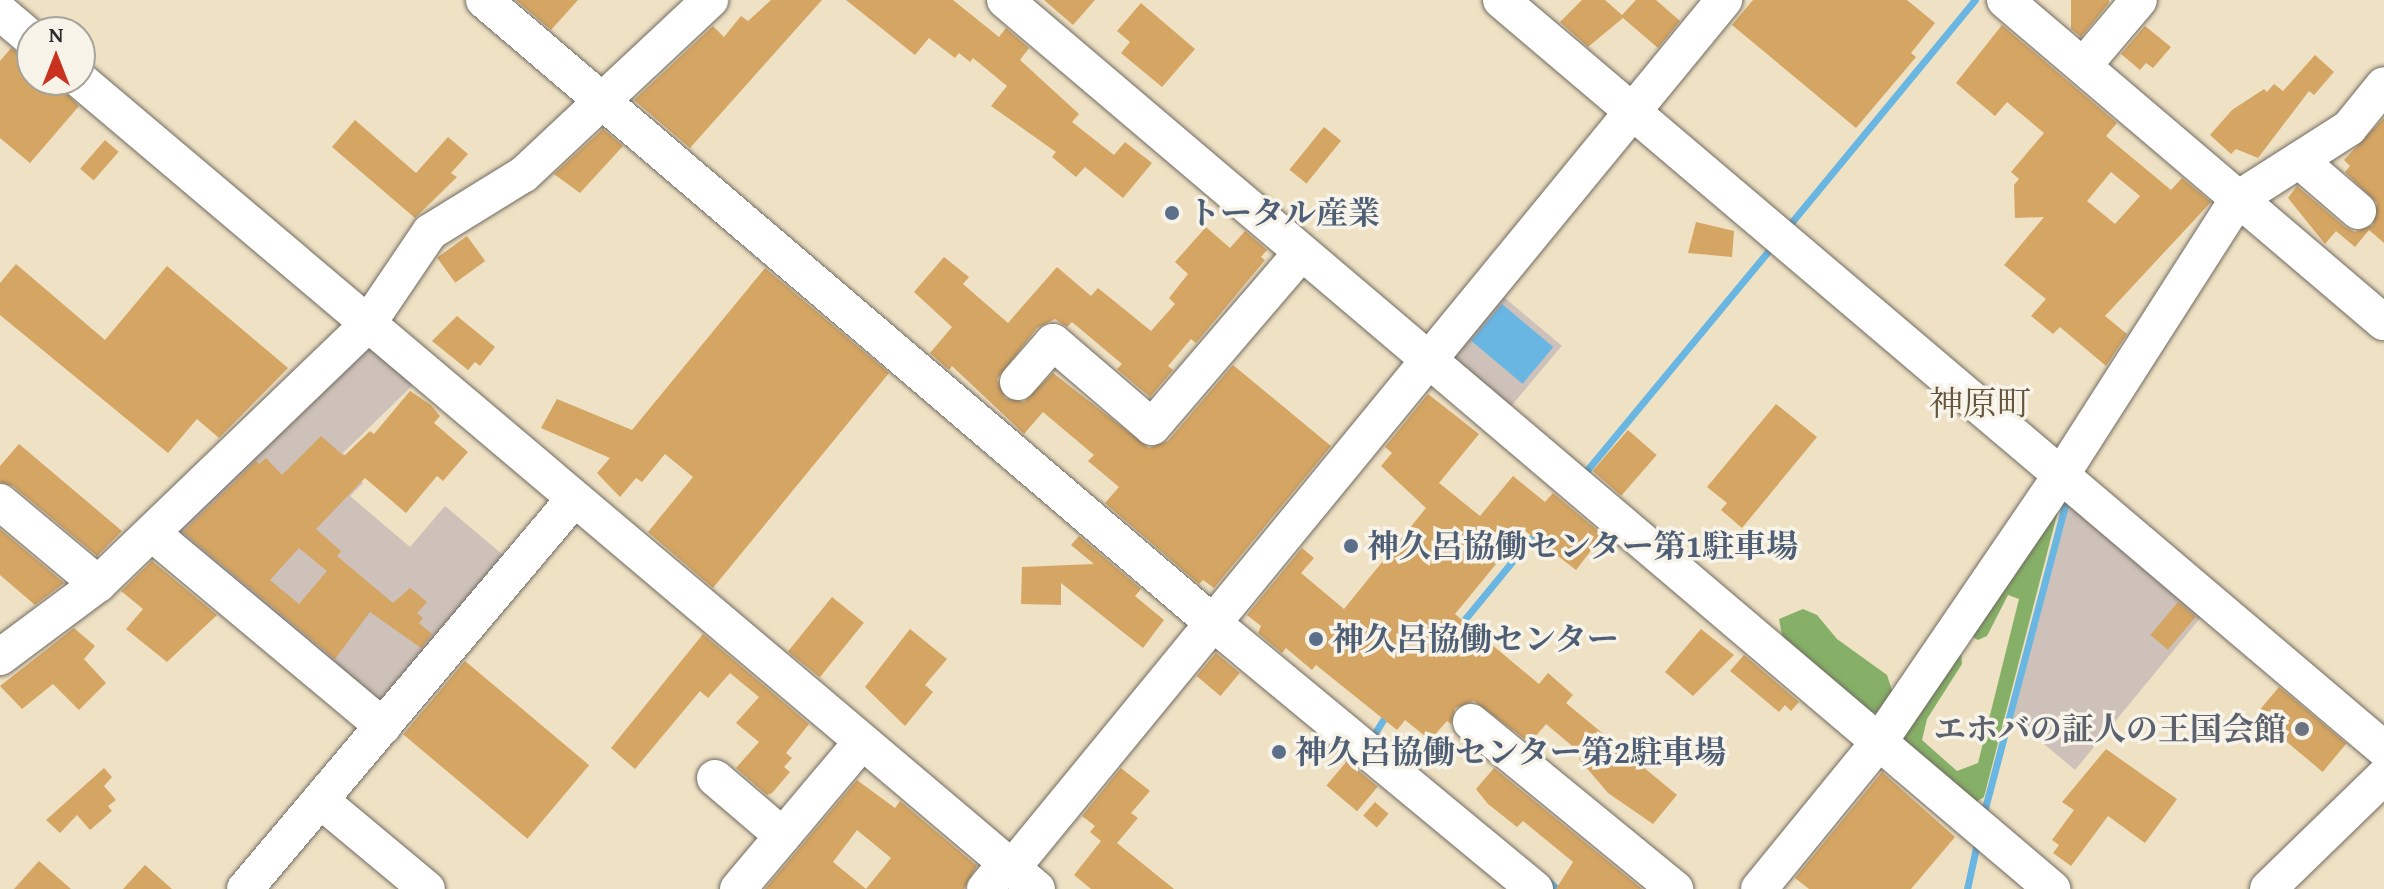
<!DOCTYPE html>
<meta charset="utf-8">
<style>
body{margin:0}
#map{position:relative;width:2384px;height:889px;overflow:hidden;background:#efe1c4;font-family:"Gentium Book Plus","Noto Serif JP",serif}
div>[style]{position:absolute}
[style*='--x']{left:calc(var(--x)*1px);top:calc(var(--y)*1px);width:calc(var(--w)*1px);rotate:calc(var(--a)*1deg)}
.industrial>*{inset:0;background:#cec1b9;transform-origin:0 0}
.forest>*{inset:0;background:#86b067}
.water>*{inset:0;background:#69b6e3;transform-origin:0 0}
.stream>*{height:7px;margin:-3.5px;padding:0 3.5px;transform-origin:3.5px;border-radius:3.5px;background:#69b6e3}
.building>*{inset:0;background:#d5a563;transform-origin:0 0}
.roads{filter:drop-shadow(0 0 2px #706b61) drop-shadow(0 0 2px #706b61)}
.minor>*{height:36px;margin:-18px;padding:0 18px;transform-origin:18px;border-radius:18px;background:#fff}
.dots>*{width:22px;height:22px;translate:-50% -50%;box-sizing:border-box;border:4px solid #f7f3e8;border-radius:50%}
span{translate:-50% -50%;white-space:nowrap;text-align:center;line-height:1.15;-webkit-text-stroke:7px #f7f3e8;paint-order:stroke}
.service-label{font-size:32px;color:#4e5e75;font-weight:700}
.left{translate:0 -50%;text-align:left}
.worship-label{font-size:32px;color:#5b616d;font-weight:700}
.right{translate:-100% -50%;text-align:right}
.neighbourhood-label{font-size:34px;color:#66563f}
.north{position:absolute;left:16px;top:16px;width:80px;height:80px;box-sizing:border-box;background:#f7f3e8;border:2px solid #a5a39c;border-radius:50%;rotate:0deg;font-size:22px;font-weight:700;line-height:32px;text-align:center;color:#2b2b2b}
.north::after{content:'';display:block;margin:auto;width:28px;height:36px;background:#c8321e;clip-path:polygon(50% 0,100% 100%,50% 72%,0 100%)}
</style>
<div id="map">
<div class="industrial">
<i style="left:1499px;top:293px;width:82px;height:85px;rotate:40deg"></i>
<i style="clip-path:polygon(370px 343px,416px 382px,343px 453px,358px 468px,353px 474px,363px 483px,350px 496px,410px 547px,445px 506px,509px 560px,382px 711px,170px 532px)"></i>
<i style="clip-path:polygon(2070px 499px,2206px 611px,2075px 770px,2013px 718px)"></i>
</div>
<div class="forest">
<i style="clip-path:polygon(2059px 507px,1984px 797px,1973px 804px,1904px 747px,1901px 725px,1961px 654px,1962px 664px,1927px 719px,1922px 740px,1957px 771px,1978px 763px,2019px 599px,2008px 595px,1987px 636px,1978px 640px,1969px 635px)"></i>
<i style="clip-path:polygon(1803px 609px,1817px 615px,1837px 639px,1887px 675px,1894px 696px,1881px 713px,1868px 712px,1784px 645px,1779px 619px)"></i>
</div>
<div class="water">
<i style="left:1502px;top:304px;width:67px;height:48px;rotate:40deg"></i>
</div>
<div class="stream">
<i style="--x:1786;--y:229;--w:297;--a:-50.5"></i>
<i style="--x:1583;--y:475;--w:298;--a:-50.4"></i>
<i style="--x:1460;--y:625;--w:123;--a:-50.6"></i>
<i style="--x:1373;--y:736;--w:28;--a:-58"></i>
<i style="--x:1984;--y:812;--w:325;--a:-75.2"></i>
<i style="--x:1546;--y:879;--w:15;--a:42"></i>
<i style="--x:1967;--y:889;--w:47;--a:-77.7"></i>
</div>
<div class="building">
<i style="clip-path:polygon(516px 0,578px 0,551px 30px)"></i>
<i style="clip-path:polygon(771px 0,822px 0,690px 148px,634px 100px,713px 26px,724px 37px,741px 16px,748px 21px)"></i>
<i style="clip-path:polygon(846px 0,953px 0,999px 37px,1006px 28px,1029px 48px,1020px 60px,1079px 114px,1072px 122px,1114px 155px,1125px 142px,1152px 163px,1123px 198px,1085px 167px,1076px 177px,1052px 157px,1056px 152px,991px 106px,1007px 86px,973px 58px,970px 62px,959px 53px,955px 58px,929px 38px,915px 55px)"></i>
<i style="clip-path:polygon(1044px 0,1095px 0,1073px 25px)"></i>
<i style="clip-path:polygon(1582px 0,1605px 0,1622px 15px,1636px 0,1656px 0,1680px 21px,1658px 48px,1623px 18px,1588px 47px,1560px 22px)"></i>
<i style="clip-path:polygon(1753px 0,1907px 0,1935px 23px,1911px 53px,1916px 57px,1856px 128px,1732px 25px)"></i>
<i style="clip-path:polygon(2071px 0,2109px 0,2109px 3px,2081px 37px,2071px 29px)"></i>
<i style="clip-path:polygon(1141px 3px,1195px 49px,1162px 87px,1121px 53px,1130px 42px,1117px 31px)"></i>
<i style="clip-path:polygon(evenodd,2002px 25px,2117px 123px,2106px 136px,2171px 190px,2182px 178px,2211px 202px,2105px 316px,2127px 334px,2106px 366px,2060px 327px,2053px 334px,2031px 316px,2046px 299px,2004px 265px,2044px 217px,2015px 218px,2014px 185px,2019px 179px,2011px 172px,2044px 133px,2007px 102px,1995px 116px,1956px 83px,2002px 25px,2111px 172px,2140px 196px,2115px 224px,2087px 201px,2111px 172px)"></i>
<i style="clip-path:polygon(2145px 26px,2171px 47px,2153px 68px,2146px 63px,2140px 70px,2121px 54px)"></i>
<i style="clip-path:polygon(11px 48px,32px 63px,32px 80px,53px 80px,79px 106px,30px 163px,0 138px,0 61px)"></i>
<i style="clip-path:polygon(2315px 55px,2334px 72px,2314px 95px,2309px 91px,2258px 158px,2236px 149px,2231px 154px,2210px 135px,2232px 110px,2264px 89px,2267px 92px,2274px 84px,2283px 91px)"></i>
<i style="clip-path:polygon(2384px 118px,2384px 243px,2369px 230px,2355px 247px,2336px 231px,2325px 244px,2288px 198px,2297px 186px,2345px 227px,2355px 232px,2373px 225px,2377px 203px,2345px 172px,2350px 166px,2344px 160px)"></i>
<i style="clip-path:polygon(355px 120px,416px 173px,448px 137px,468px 154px,451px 173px,457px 177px,415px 218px,332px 147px)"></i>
<i style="left:1324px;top:127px;width:22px;height:55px;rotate:39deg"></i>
<i style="clip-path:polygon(603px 129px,623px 146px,580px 193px,554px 174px)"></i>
<i style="left:105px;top:140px;width:18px;height:38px;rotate:41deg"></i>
<i style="clip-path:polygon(1696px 222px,1734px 231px,1732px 257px,1688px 253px)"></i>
<i style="clip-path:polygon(1206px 227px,1230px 248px,1245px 231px,1267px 250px,1261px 257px,1265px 260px,1196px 343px,1191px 339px,1168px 366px,1173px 370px,1150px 397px,1117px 369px,1122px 364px,1072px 322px,1067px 327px,1055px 319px,1037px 328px,997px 379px,1005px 398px,1024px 402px,1053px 373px,1149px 448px,1168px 441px,1233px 365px,1331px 446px,1214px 588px,1203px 580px,1199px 584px,1105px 503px,1119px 487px,1088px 461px,1094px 455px,1043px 412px,1024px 434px,952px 366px,949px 370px,930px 353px,952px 327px,914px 292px,944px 257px,969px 277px,963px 284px,1008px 323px,1057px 267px,1091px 296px,1098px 288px,1151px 331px,1175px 304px,1169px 298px,1188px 274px,1175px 262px)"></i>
<i style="left:467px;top:236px;width:31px;height:37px;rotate:54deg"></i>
<i style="clip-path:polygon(16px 264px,105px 340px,167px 266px,288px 368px,219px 438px,197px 419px,168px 453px,0 315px,0 283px)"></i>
<i style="clip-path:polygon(765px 268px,889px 373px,713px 588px,648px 532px,693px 477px,665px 454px,642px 482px,636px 478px,620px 497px,597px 473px,610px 458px,541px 428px,557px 399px,632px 430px)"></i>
<i style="clip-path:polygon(457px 316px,495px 347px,480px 366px,475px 362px,468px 370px,432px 341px)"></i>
<i style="clip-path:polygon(evenodd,410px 391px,431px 405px,440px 416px,434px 423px,468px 452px,443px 481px,437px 476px,406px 513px,365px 478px,316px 529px,341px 551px,337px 556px,393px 603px,410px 588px,427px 602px,417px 613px,423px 618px,419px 623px,432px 634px,421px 648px,370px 612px,335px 659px,183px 532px,256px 461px,259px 464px,266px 458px,282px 475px,321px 436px,344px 456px,370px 431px,374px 434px,410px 391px,299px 548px,327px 571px,299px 604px,270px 580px,299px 548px)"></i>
<i style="clip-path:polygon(1428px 394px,1479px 434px,1439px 483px,1480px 516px,1513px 476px,1545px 502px,1553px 493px,1603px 535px,1576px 570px,1524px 530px,1455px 614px,1539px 684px,1548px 673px,1573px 695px,1566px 703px,1677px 795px,1653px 824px,1608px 793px,1579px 759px,1583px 755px,1546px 724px,1530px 743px,1474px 701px,1455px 708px,1451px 724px,1447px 721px,1430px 740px,1405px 720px,1397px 730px,1316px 665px,1312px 670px,1286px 648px,1282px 653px,1258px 633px,1261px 626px,1247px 615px,1302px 548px,1314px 558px,1301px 573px,1344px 609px,1426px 508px,1381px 466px,1392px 453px,1385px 447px)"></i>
<i style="clip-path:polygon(1776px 404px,1817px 437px,1742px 528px,1721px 510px,1727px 503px,1707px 487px)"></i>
<i style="left:1628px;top:430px;width:38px;height:54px;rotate:41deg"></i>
<i style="clip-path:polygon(19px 444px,122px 531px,97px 556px,13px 486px,0 482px,0 466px)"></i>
<i style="clip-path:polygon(0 529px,64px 583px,35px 605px,0 575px)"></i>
<i style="clip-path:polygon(1079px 536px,1141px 589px,1135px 596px,1164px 620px,1143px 648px,1061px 583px,1061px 605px,1021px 604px,1022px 567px,1094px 564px,1071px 545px)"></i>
<i style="clip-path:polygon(152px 561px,217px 615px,167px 662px,126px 629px,143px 609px,121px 591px)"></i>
<i style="left:832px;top:597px;width:41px;height:70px;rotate:39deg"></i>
<i style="left:2178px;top:602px;width:23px;height:43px;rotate:40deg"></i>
<i style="clip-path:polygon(74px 628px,95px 646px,84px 659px,106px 683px,79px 710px,53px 684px,22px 709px,0 686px)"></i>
<i style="clip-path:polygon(910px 629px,947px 659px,925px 685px,933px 692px,905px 726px,865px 687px)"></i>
<i style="clip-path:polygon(1701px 629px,1734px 655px,1693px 696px,1665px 672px)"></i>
<i style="clip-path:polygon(703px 634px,809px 724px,786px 753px,792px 758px,784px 767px,790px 772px,772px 793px,767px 795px,736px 768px,759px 742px,736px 723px,759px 697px,730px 673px,708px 698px,700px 691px,635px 769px,611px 748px)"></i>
<i style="left:1216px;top:653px;width:31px;height:30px;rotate:40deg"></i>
<i style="clip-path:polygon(1744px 655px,1799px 702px,1791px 711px,1785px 705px,1779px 712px,1730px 671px)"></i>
<i style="left:465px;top:661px;width:162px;height:96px;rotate:40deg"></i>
<i style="left:2279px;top:687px;width:88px;height:37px;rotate:40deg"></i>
<i style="clip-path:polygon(2106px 749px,2177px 799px,2145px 843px,2108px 816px,2071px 866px,2053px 853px,2059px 845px,2052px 840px,2074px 810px,2062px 802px)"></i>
<i style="left:1347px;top:761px;width:40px;height:32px;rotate:40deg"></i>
<i style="clip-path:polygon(104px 768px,112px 777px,104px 786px,116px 800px,108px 806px,112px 811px,90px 830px,77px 815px,60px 833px,46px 820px)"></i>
<i style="clip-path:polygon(1121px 768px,1150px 791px,1131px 813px,1138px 818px,1117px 843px,1174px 889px,1091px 889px,1074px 875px,1101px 841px,1090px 832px,1095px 826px,1082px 816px)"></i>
<i style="clip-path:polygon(1494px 768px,1642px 889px,1556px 889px,1573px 862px,1523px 821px,1517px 827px,1488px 804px,1476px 789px)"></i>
<i style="clip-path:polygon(1882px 772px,1955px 837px,1911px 889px,1809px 889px,1795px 878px)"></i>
<i style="clip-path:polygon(evenodd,857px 780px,895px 808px,900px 801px,977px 866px,964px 889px,765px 889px,857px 780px,857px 830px,891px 858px,866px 889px,833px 862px,857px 830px)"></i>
<i style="left:1375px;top:802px;width:18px;height:18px;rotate:41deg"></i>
<i style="clip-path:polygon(39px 861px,71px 889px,14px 889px)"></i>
<i style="clip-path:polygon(145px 865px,172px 889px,123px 889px)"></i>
</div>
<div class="roads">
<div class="minor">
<i style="--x:484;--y:0;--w:959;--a:40.52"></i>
<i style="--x:1213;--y:623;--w:418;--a:39.6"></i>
<i style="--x:1005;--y:0;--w:1374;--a:40.33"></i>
<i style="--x:1501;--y:0;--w:1158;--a:40.31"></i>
<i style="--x:2005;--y:0;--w:497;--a:40.4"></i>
<i style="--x:0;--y:12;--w:42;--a:40.2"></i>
<i style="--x:2084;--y:65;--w:85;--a:-49.8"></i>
<i style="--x:80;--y:80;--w:1253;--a:40.21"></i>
<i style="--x:2299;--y:160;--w:78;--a:40.8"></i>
<i style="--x:1018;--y:382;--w:53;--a:-48.8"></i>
<i style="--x:1053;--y:342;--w:130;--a:40.6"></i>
<i style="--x:1152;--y:427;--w:230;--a:-49.4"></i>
<i style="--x:0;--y:502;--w:128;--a:39.9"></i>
<i style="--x:153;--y:534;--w:300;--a:39.9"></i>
<i style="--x:0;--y:657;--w:122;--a:-36.7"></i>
<i style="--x:98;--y:584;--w:373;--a:-43.9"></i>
<i style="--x:367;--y:325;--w:112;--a:-55.9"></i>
<i style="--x:430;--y:232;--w:110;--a:-31.7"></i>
<i style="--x:524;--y:174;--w:255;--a:-43.1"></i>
<i style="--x:1471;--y:722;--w:264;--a:39.3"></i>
<i style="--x:715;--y:778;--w:89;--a:40.5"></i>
<i style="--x:320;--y:800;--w:139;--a:39.8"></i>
<i style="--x:1012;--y:868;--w:1123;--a:-50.64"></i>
<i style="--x:245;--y:889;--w:510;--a:-49.85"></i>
<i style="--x:738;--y:889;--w:192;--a:-49.9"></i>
<i style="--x:985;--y:889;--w:33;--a:-51"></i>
<i style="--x:1759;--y:889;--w:190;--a:-50.8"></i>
<i style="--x:1879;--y:742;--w:321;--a:-55.7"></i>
<i style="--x:2060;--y:477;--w:330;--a:-57.4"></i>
<i style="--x:2238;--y:199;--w:132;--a:-32.6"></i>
<i style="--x:2349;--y:128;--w:55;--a:-50.9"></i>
<i style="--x:2268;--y:889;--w:162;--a:-44.2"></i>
</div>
</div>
<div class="dots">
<i style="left:1172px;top:213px;background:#5c6f8a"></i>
<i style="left:1351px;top:546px;background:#5c6f8a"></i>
<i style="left:1316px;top:639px;background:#5c6f8a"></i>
<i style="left:2302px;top:729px;background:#6b7280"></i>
<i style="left:1279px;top:752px;background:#5c6f8a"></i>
</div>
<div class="service-label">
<span class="left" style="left:1188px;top:213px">トータル産業</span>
<span class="left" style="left:1367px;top:546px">神久呂協働センター第1駐車場</span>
<span class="left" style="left:1332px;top:639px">神久呂協働センター</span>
<span class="left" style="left:1295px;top:752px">神久呂協働センター第2駐車場</span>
</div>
<div class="worship-label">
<span class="right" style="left:2286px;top:729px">エホバの証人の王国会館</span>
</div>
<div class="neighbourhood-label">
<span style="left:1980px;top:403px">神原町</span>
</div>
<div class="north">N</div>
</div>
